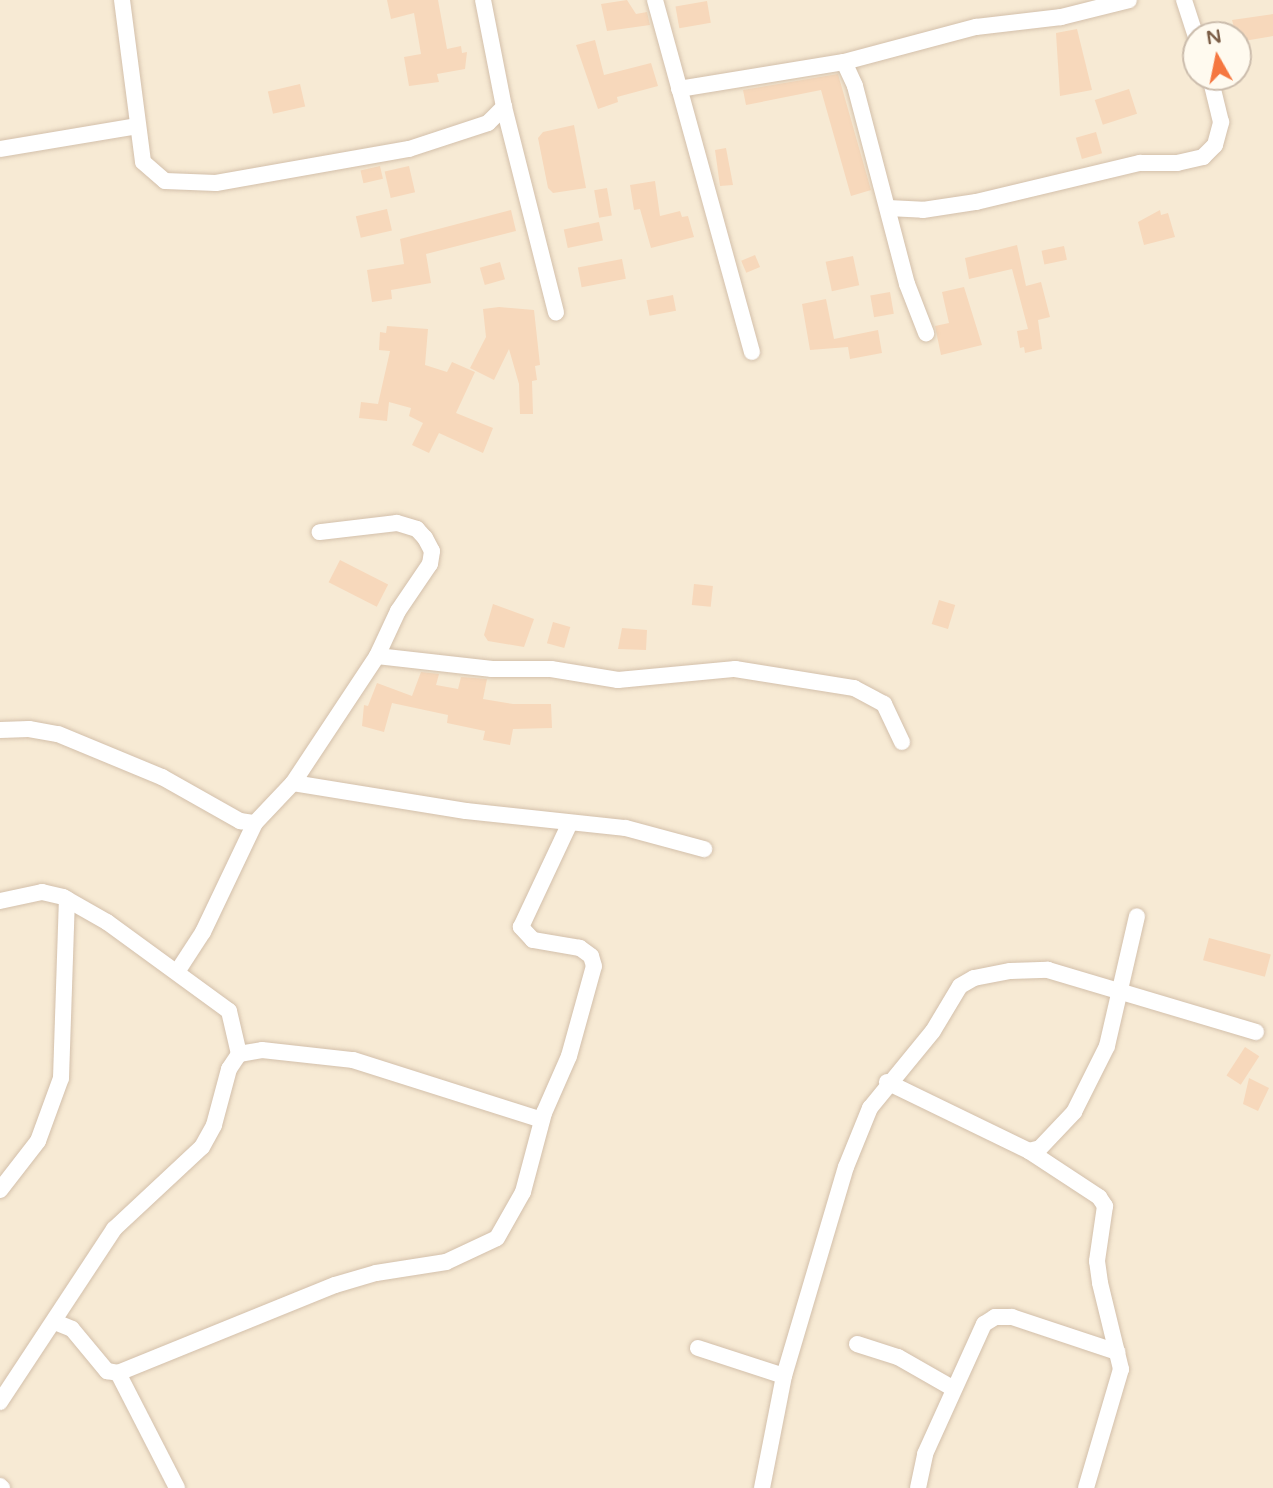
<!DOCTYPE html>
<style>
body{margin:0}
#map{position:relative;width:1273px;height:1488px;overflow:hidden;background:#fff7e7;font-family:"Varela Round",sans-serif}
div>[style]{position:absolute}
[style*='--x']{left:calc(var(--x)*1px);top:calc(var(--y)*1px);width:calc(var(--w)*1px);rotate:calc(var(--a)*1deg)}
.residential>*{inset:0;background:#f7ead4}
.building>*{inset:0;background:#f7d8bb;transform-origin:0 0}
.roads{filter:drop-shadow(0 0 2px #d3c0ab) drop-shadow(0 0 2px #d3c0ab)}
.minor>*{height:16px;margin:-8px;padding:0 8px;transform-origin:8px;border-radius:8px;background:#fff}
span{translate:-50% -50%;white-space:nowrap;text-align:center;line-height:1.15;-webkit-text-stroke:5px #fffaef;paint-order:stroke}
.north{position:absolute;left:1182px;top:21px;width:70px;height:70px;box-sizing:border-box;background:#fffaef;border:2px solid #cbbcac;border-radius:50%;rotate:351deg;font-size:19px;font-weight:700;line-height:28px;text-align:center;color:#7c5e47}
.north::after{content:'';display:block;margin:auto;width:24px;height:32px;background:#f57740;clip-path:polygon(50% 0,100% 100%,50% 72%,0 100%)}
</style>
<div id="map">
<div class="residential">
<i style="clip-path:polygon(evenodd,0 0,1273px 0,1273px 1488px,0 1488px,0 0,1196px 35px,1238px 35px,1238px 77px,1196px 77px,1196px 35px)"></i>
</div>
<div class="building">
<i style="clip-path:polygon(387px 0,438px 0,447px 49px,461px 46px,462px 53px,467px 52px,465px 69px,437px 74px,439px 82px,409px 86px,404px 57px,421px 54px,414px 13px,391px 19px)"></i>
<i style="clip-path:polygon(627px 0,636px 14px,647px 12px,650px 25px,607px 31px,601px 4px)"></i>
<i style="left:707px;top:1px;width:22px;height:32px;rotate:80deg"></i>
<i style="clip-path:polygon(1273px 14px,1273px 36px,1238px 42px,1232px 20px)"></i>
<i style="clip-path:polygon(1077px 29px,1092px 90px,1060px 96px,1056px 33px)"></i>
<i style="clip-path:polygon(595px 40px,604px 75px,651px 63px,658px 86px,617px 97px,618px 102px,598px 109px,576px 45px)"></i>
<i style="clip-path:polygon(838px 74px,871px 190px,851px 196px,821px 90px,746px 105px,743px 90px)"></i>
<i style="left:300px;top:84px;width:23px;height:33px;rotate:77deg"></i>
<i style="left:1129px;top:89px;width:26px;height:36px;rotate:72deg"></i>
<i style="clip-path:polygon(574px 125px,586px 188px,553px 193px,548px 188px,538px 138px,543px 132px)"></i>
<i style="left:1096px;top:132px;width:22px;height:21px;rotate:74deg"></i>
<i style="clip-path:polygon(726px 148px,733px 185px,720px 186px,715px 150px)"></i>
<i style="left:380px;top:166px;width:13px;height:20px;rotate:77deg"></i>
<i style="left:409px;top:166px;width:27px;height:25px;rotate:77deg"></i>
<i style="clip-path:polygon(655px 181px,660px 216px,680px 211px,682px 217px,688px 216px,694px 237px,651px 248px,640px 209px,634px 210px,630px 185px)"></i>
<i style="left:607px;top:188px;width:28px;height:13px;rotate:80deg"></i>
<i style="left:387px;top:209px;width:22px;height:32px;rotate:77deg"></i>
<i style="clip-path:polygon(511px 210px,516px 231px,426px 254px,431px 283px,391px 290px,392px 299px,372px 302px,367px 270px,404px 264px,400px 239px)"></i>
<i style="clip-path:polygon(1160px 210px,1161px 215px,1168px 213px,1175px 237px,1144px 245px,1138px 222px)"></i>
<i style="left:599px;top:222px;width:19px;height:36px;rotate:78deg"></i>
<i style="clip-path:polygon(1017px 245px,1026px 286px,1041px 282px,1050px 317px,1038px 320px,1042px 349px,1025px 353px,1024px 347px,1020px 348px,1017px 331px,1028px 329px,1012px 269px,969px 279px,965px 258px)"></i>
<i style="left:1064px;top:246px;width:14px;height:23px;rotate:78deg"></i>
<i style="left:755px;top:255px;width:13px;height:15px;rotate:67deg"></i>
<i style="left:853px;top:256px;width:30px;height:28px;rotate:78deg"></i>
<i style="left:622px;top:259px;width:20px;height:45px;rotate:79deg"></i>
<i style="left:500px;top:262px;width:18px;height:21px;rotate:74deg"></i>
<i style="clip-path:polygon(964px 287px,982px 345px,941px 355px,935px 326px,949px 323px,942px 292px)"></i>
<i style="left:890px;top:292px;width:22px;height:20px;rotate:80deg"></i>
<i style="left:673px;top:295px;width:16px;height:27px;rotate:79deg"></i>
<i style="clip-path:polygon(826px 299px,834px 339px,878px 330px,882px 353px,850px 359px,848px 347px,810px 350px,802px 304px)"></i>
<i style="clip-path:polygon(499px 307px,534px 310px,540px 365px,535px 366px,537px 380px,532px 381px,533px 414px,520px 414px,519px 384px,509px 349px,494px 380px,470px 368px,486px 337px,483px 309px)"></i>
<i style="clip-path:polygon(387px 326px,428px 329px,425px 365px,447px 372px,452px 362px,475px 372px,456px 413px,493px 428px,483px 453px,439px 433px,429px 453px,412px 445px,423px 423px,409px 416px,411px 408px,389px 402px,387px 421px,359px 418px,361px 402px,378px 404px,390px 351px,379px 350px,380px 332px,386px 333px)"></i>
<i style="left:340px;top:560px;width:54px;height:25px;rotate:27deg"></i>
<i style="left:694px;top:584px;width:19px;height:21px;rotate:6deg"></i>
<i style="left:939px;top:600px;width:17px;height:25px;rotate:17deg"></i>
<i style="clip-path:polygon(493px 604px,534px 619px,524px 647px,488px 641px,484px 635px)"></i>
<i style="left:553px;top:622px;width:18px;height:22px;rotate:16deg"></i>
<i style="clip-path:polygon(622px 628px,647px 630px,646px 650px,618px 649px)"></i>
<i style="clip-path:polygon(421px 672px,439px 674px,436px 685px,458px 689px,461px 677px,487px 679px,483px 699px,513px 704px,551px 704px,552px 728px,513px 729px,510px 745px,483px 740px,485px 731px,447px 723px,448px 715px,392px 703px,384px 732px,362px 726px,364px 705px,368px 706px,377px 683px,412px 696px)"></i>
<i style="left:1209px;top:938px;width:64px;height:23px;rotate:15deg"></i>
<i style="left:1245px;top:1047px;width:17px;height:34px;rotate:33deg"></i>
<i style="clip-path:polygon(1249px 1078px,1269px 1088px,1258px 1111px,1243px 1104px)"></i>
</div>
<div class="roads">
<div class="minor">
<i style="--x:122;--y:0;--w:163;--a:82.6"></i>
<i style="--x:143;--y:162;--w:29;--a:41"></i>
<i style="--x:165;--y:181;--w:51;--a:2.2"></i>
<i style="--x:216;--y:183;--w:196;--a:-10"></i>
<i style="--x:409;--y:149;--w:83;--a:-18.2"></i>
<i style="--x:488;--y:123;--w:23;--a:-45"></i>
<i style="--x:504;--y:107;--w:109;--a:-101.1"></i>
<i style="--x:655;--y:0;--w:365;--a:74.6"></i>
<i style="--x:1184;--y:0;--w:40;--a:72"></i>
<i style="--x:844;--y:62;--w:26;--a:65"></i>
<i style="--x:855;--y:86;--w:205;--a:75.3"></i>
<i style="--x:907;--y:284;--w:53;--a:68.8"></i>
<i style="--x:679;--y:89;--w:167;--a:-9.3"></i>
<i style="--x:844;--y:62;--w:137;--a:-14.9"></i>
<i style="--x:976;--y:27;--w:86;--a:-6.7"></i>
<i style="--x:1061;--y:17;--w:70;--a:-14"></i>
<i style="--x:504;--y:107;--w:212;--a:75.8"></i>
<i style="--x:0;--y:149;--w:139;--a:-9.5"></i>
<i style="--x:888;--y:208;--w:35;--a:3"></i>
<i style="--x:923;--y:210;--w:54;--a:-8.6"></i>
<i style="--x:976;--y:202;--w:169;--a:-13.4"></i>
<i style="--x:1140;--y:163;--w:37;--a:0"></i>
<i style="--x:1177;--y:163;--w:27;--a:-13"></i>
<i style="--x:1203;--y:157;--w:17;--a:-45"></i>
<i style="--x:1215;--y:145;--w:24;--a:-75"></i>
<i style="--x:1221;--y:122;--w:46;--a:-103.7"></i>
<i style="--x:377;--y:656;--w:116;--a:6.4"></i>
<i style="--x:492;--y:669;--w:59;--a:0"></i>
<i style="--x:551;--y:669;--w:68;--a:9.3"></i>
<i style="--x:618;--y:680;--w:118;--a:-5.4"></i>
<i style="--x:735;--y:669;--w:121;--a:9.1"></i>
<i style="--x:854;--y:688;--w:34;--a:28"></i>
<i style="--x:884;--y:704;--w:42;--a:64.7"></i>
<i style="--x:0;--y:730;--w:29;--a:-2"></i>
<i style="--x:29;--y:729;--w:29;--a:10"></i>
<i style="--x:58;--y:734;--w:113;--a:22.5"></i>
<i style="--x:162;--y:777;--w:90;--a:29.4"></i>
<i style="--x:240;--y:821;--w:15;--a:8"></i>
<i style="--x:293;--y:783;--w:175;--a:9.2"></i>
<i style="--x:466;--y:811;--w:161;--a:6.1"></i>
<i style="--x:626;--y:828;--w:81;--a:15.1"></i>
<i style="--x:0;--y:901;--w:43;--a:-12.1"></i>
<i style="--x:42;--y:892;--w:22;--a:13"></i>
<i style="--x:63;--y:897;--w:51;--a:29.6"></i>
<i style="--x:107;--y:922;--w:151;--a:36.1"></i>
<i style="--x:229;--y:1011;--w:44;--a:76.9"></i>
<i style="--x:177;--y:972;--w:48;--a:-57"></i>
<i style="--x:203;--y:932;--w:121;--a:-64.5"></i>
<i style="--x:255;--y:823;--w:55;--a:-46.5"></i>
<i style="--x:293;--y:783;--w:152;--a:-56.5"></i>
<i style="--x:377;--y:656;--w:50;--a:-65"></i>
<i style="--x:398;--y:611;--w:57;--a:-55.8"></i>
<i style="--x:430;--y:564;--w:13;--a:-81"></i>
<i style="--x:432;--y:551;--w:15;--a:-118"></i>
<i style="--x:425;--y:538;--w:12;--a:-132"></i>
<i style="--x:417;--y:529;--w:21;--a:-163"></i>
<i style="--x:397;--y:523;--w:78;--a:173.3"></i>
<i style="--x:887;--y:1082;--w:158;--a:25.9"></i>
<i style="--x:1029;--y:1151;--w:11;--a:-15"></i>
<i style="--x:1040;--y:1148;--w:50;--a:-46.6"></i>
<i style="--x:1074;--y:1112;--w:74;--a:-63.4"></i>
<i style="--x:1107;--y:1046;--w:133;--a:-77"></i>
<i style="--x:1029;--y:1151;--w:84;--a:33.3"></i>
<i style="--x:1099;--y:1197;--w:11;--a:56"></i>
<i style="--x:1105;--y:1206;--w:56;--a:98.3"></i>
<i style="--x:1097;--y:1261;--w:22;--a:82"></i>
<i style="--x:1100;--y:1283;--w:89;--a:76.3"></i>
<i style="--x:1121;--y:1369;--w:124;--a:106.4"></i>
<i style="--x:0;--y:1190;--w:62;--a:-52.2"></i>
<i style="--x:38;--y:1141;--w:67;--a:-69.9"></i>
<i style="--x:61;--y:1078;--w:179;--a:-88.1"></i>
<i style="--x:55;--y:1322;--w:18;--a:22"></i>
<i style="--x:72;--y:1329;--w:55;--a:50.2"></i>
<i style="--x:107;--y:1371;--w:11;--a:10"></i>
<i style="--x:118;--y:1373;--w:234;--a:-22.1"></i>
<i style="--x:335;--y:1285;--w:43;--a:-16.3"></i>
<i style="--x:376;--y:1273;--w:71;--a:-8.9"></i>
<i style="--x:446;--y:1262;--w:56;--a:-25.2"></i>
<i style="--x:497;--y:1238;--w:53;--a:-60.5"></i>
<i style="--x:523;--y:1192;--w:82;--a:-75.1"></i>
<i style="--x:544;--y:1113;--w:62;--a:-66.3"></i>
<i style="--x:569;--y:1056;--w:93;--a:-74.5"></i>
<i style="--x:594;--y:966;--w:10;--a:-107"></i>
<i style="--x:591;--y:956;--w:14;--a:-144"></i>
<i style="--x:580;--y:948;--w:48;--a:-170.3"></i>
<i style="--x:533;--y:940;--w:18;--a:-133"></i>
<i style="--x:521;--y:927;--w:115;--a:-64.8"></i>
<i style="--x:857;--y:1344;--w:43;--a:17.6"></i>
<i style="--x:898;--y:1357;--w:64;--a:29.7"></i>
<i style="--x:698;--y:1348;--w:90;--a:18"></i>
<i style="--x:118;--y:1373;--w:129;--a:62.8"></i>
<i style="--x:0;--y:1402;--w:207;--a:-56.6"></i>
<i style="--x:114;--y:1229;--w:120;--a:-43"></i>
<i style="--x:202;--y:1147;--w:25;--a:-61"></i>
<i style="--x:214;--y:1125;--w:58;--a:-75"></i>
<i style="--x:229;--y:1069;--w:18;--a:-56"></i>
<i style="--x:239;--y:1054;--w:23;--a:-10"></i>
<i style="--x:262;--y:1050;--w:92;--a:6.3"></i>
<i style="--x:353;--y:1060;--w:198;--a:17.6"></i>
<i style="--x:0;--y:1486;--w:3;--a:45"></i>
<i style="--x:762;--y:1488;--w:114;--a:-78.9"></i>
<i style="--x:784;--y:1376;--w:218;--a:-73.5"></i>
<i style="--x:846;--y:1167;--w:64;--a:-67.9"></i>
<i style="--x:870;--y:1108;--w:99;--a:-50.7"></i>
<i style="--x:933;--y:1031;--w:52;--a:-59"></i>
<i style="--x:960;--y:986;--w:16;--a:-30"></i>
<i style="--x:974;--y:978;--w:37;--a:-11"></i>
<i style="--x:1010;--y:971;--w:38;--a:-2"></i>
<i style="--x:1048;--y:970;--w:217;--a:16.6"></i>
<i style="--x:918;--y:1488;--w:35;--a:-78"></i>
<i style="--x:925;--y:1454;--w:143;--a:-65.6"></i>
<i style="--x:984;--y:1324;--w:13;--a:-32"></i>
<i style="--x:995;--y:1317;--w:17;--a:0"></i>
<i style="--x:1012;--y:1317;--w:111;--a:18.4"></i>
</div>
</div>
<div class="north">N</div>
</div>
